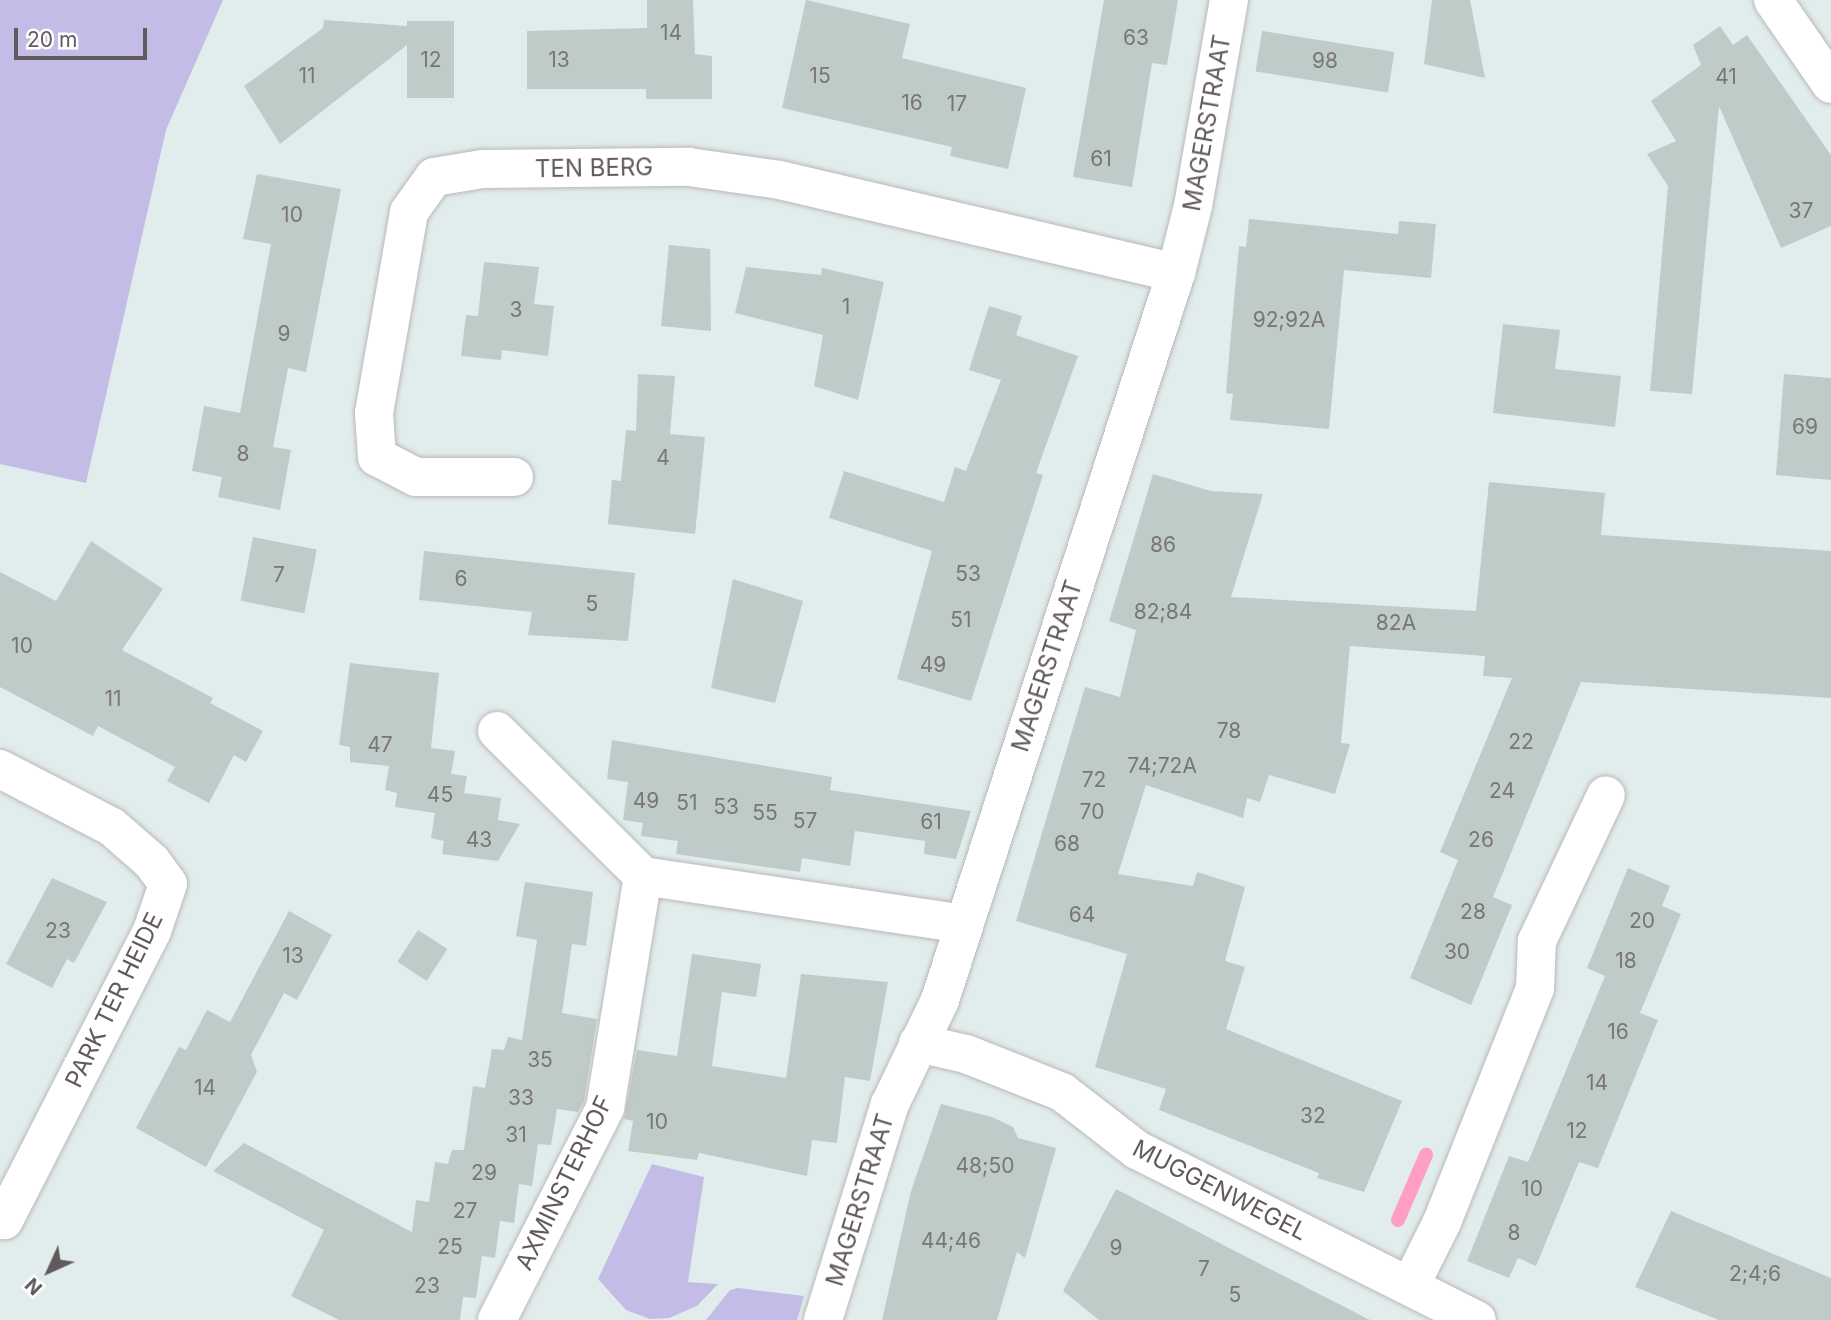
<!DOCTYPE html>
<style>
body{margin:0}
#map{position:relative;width:1831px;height:1320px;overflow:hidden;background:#e0edec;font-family:Inter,sans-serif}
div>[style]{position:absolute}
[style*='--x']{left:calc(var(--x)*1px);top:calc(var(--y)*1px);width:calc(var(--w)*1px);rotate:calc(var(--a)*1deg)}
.green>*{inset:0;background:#c3bce6}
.stream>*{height:14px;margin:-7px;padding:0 7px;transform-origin:7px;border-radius:7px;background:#ff9ec4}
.building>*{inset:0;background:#bfcbc8;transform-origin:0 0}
.roads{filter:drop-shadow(0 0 2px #beb6b8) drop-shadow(0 0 2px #beb6b8)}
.minor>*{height:38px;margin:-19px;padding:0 19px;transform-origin:19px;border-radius:19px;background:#fff}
span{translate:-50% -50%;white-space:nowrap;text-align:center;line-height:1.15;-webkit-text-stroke:7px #fff;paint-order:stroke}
.number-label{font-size:21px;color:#797677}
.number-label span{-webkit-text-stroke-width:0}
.street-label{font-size:24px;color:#62595c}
.north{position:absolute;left:14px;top:1236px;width:70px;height:70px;-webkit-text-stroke:5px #fff;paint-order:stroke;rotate:225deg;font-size:19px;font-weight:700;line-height:28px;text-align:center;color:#62595c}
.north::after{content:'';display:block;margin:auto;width:24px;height:32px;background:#62595c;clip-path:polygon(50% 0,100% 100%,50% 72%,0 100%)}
.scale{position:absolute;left:14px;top:28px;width:133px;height:32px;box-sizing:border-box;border:4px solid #62595c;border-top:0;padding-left:9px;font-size:21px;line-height:24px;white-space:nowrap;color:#62595c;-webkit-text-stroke:5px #fff;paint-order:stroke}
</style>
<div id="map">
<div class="green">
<i style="clip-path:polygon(0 0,223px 0,166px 130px,86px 483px,0 464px)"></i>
<i style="clip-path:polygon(652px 1164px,704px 1177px,688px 1282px,718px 1284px,697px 1306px,669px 1318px,650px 1319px,626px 1310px,598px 1279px)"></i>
<i style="clip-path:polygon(738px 1288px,804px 1296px,797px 1320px,706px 1320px,730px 1290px)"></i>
</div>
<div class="stream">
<i style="--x:1398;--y:1220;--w:71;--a:-66.7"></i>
</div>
<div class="building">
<i style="clip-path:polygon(647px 0,693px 0,695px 54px,712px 56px,712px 99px,646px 99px,646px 89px,527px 89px,527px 31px,647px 28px)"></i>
<i style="clip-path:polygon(806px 0,910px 24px,902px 58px,1026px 88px,1008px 169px,950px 156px,952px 147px,782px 108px)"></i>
<i style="clip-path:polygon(1104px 0,1178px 0,1167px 65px,1152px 63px,1132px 187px,1073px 177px)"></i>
<i style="clip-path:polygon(1432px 0,1470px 0,1485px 78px,1424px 64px)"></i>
<i style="clip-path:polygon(324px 20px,407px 26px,407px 21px,454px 21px,454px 98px,407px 98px,407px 45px,280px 144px,244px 86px,323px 28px)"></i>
<i style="clip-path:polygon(1720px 26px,1733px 45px,1747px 35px,1831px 155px,1831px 226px,1781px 248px,1719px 106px,1692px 394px,1650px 391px,1668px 186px,1647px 154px,1676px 141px,1651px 101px,1701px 65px,1693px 45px)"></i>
<i style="left:1262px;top:31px;width:134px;height:41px;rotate:9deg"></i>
<i style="clip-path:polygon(257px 174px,341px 189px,306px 372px,288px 368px,273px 447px,291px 450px,280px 510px,218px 497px,222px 477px,192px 471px,204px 406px,240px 413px,271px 244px,243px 239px)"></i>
<i style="clip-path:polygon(1249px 219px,1398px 234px,1399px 221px,1436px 224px,1431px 278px,1344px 270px,1329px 429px,1230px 420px,1233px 394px,1226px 393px,1230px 345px,1239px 246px,1246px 247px)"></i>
<i style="clip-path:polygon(669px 245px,710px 249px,711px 331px,661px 326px)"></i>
<i style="clip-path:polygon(484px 262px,539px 267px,534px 304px,554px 306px,548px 356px,502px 350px,501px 360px,461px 356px,466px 315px,478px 316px)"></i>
<i style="clip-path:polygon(746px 267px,821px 275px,822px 268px,884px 282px,858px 400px,814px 386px,823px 335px,735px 313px)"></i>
<i style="clip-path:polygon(989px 306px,1022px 316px,1016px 335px,1078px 356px,1036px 473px,1043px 475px,971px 701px,897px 679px,932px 551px,829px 518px,844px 471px,944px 502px,955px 467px,966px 471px,1001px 380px,969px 370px)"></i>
<i style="clip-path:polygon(1503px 324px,1560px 330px,1555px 369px,1621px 376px,1615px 427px,1493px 413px)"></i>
<i style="clip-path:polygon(638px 374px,675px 376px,670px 434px,705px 437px,695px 534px,608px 524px,612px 480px,621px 481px,626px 430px,636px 431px)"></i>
<i style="clip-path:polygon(1784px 374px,1831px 378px,1831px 480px,1776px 475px)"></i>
<i style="clip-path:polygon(1153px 474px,1211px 491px,1263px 494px,1231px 597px,1476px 611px,1489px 482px,1605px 493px,1601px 535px,1831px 551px,1831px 698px,1581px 682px,1493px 897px,1512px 905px,1471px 1005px,1410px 978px,1458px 860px,1440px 852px,1512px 678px,1483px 676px,1485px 656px,1350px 646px,1341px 743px,1350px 744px,1335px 794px,1269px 775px,1260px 802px,1247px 798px,1243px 818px,1146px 785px,1118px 874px,1193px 886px,1197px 872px,1245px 887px,1225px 961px,1245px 967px,1226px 1029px,1402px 1101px,1364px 1192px,1317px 1178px,1319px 1173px,1159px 1110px,1166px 1089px,1095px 1067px,1127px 954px,1016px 921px,1085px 687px,1120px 697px,1136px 630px,1109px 621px)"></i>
<i style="left:253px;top:537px;width:65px;height:65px;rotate:11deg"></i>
<i style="clip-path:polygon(91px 541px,163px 589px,122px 650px,213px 698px,210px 703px,263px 731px,246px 762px,234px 755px,209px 803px,167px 781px,175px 767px,98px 726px,93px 736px,0 687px,0 572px,56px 601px)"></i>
<i style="clip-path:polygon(424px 551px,635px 573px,628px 641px,528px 635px,532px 612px,419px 600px)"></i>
<i style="clip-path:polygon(733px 579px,803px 601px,775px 703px,711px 688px)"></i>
<i style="clip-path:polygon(350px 663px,439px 673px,431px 748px,455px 751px,451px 774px,467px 776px,464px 793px,501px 798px,498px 820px,520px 824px,498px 861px,442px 854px,444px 841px,431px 838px,435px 813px,395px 807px,397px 793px,385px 790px,389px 766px,350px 762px,350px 747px,339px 745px)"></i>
<i style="clip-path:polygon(612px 740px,832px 777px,830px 790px,971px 811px,956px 859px,924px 854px,925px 841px,855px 831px,850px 866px,802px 858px,800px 872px,676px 854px,678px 841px,641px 836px,643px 823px,623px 820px,628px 782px,607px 779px)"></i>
<i style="clip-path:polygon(1628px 868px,1670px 886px,1662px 906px,1681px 914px,1640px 1013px,1658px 1020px,1598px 1168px,1579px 1162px,1536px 1266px,1518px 1258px,1509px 1278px,1467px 1261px,1509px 1156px,1528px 1162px,1605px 976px,1587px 968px)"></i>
<i style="clip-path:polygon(52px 878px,107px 902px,74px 963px,67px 959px,52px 988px,6px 964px)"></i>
<i style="clip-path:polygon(525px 882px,593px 892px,586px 946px,572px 944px,562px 1013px,597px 1019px,584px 1101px,578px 1112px,557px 1109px,551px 1145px,538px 1144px,532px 1186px,519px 1184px,514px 1223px,500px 1221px,495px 1258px,482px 1256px,476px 1298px,463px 1297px,460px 1320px,339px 1320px,291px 1296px,324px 1230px,213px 1171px,244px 1143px,412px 1232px,416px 1200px,429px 1202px,435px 1162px,448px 1164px,452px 1150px,464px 1150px,473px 1086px,485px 1088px,492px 1049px,504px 1050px,508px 1037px,522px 1040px,537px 940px,516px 936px)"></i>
<i style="clip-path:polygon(289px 911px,332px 935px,297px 1000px,284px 993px,251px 1055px,257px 1072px,206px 1167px,136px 1128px,179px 1047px,186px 1050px,207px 1010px,230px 1022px)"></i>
<i style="left:418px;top:930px;width:35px;height:38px;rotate:33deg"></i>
<i style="clip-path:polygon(692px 954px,761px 964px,756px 997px,722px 992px,712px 1066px,786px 1078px,801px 974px,888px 982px,870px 1081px,845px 1077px,837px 1143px,812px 1140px,807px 1176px,699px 1153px,697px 1160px,628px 1151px,633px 1121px,624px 1119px,637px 1050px,677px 1056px)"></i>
<i style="clip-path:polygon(941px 1104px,992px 1117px,1013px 1127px,1018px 1138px,1056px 1148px,1025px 1258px,1017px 1252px,997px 1320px,882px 1320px,911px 1191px)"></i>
<i style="clip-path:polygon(1116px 1189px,1235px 1251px,1370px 1320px,1099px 1320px,1063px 1291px)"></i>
<i style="clip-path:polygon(1671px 1211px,1831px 1278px,1831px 1320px,1719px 1320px,1635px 1287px)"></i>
</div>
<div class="roads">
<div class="minor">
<i style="--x:1773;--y:0;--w:102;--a:55.4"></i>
<i style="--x:514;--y:477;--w:98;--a:180"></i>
<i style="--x:416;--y:477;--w:44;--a:-152.9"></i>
<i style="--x:377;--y:457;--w:44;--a:-93.9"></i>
<i style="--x:374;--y:413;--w:204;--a:-80.1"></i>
<i style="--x:409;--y:212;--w:43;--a:-54.5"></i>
<i style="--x:434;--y:177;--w:49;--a:-9.5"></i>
<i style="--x:482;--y:169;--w:207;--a:-0.6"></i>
<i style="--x:689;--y:167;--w:92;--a:8.1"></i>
<i style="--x:780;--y:180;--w:407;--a:13.2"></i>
<i style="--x:497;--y:731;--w:206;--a:44.8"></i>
<i style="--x:643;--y:876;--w:325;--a:8.5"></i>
<i style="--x:0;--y:769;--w:126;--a:27.4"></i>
<i style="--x:112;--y:827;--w:53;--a:41.2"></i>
<i style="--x:152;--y:862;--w:27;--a:54"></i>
<i style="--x:168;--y:884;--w:50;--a:108.8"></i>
<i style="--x:152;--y:931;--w:325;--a:117.1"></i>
<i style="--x:4;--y:1220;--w:4;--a:-166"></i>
<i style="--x:918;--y:1043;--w:49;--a:12.9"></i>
<i style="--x:966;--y:1054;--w:103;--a:21.6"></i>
<i style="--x:1062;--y:1092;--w:95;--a:37.7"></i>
<i style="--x:1137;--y:1150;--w:380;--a:26.6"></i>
<i style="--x:1410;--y:1286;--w:72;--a:-63.4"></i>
<i style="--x:1442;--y:1222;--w:252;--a:-68.3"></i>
<i style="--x:1535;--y:988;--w:47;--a:-87.6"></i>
<i style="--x:1537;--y:941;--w:161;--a:-64.7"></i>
<i style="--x:497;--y:1320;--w:238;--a:-63"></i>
<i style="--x:605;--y:1108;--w:235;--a:-80.7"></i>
<i style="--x:823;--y:1320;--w:226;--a:-72.8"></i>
<i style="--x:890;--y:1104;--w:115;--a:-64.3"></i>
<i style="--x:940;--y:1000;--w:764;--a:-72.02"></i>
<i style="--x:1176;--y:273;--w:69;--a:-75.8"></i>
<i style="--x:1193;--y:206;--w:209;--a:-80.1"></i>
</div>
</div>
<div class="number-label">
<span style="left:671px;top:33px">14</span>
<span style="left:1136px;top:38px">63</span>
<span style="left:431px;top:60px">12</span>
<span style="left:559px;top:60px">13</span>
<span style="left:1325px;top:61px">98</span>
<span style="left:307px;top:76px">11</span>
<span style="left:820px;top:76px">15</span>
<span style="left:1726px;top:77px">41</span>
<span style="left:912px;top:103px">16</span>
<span style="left:957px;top:104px">17</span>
<span style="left:1101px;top:159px">61</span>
<span style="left:1801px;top:211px">37</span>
<span style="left:292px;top:215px">10</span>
<span style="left:846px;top:307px">1</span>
<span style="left:516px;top:310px">3</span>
<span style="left:1289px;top:320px">92;92A</span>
<span style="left:284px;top:334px">9</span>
<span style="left:1805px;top:427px">69</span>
<span style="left:243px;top:454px">8</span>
<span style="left:663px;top:458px">4</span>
<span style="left:1163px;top:545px">86</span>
<span style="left:968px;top:574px">53</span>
<span style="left:279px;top:575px">7</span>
<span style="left:461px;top:579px">6</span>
<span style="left:592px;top:604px">5</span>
<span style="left:1163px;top:612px">82;84</span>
<span style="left:961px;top:620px">51</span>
<span style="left:1396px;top:623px">82A</span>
<span style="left:22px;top:646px">10</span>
<span style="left:933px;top:665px">49</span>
<span style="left:113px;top:699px">11</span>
<span style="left:1229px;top:731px">78</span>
<span style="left:1521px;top:742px">22</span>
<span style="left:380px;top:745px">47</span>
<span style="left:1162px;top:766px">74;72A</span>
<span style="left:1094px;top:780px">72</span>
<span style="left:1502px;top:791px">24</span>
<span style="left:440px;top:795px">45</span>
<span style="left:646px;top:801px">49</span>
<span style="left:687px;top:803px">51</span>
<span style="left:726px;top:807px">53</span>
<span style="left:1092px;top:812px">70</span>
<span style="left:765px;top:813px">55</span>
<span style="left:805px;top:821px">57</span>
<span style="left:931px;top:822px">61</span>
<span style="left:479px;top:840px">43</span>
<span style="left:1481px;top:840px">26</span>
<span style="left:1067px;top:844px">68</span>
<span style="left:1473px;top:912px">28</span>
<span style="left:1082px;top:915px">64</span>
<span style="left:1642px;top:921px">20</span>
<span style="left:58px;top:931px">23</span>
<span style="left:1457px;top:952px">30</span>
<span style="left:293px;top:956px">13</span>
<span style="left:1626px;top:961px">18</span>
<span style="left:1618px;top:1032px">16</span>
<span style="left:540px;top:1060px">35</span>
<span style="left:1597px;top:1083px">14</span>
<span style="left:205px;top:1088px">14</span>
<span style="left:521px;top:1098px">33</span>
<span style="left:1313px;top:1116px">32</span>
<span style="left:657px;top:1122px">10</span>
<span style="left:1577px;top:1131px">12</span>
<span style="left:516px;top:1135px">31</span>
<span style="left:985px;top:1166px">48;50</span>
<span style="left:484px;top:1173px">29</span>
<span style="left:1532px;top:1189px">10</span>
<span style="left:465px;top:1211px">27</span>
<span style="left:1514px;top:1233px">8</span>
<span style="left:951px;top:1241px">44;46</span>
<span style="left:450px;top:1247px">25</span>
<span style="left:1116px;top:1248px">9</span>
<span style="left:1204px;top:1269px">7</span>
<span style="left:1755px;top:1274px">2;4;6</span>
<span style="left:427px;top:1286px">23</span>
<span style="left:1235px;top:1295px">5</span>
</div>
<div class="street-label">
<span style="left:1207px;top:123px;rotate:-80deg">MAGERSTRAAT</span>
<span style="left:594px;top:168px;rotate:-1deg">TEN BERG</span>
<span style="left:1047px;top:666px;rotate:-72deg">MAGERSTRAAT</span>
<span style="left:114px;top:1000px;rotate:-64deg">PARK TER HEIDE</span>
<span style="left:564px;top:1183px;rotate:-64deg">AXMINSTERHOF</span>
<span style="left:1220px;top:1190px;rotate:27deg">MUGGENWEGEL</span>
<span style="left:860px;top:1200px;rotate:-73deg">MAGERSTRAAT</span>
</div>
<div class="north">N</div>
<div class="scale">20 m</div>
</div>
